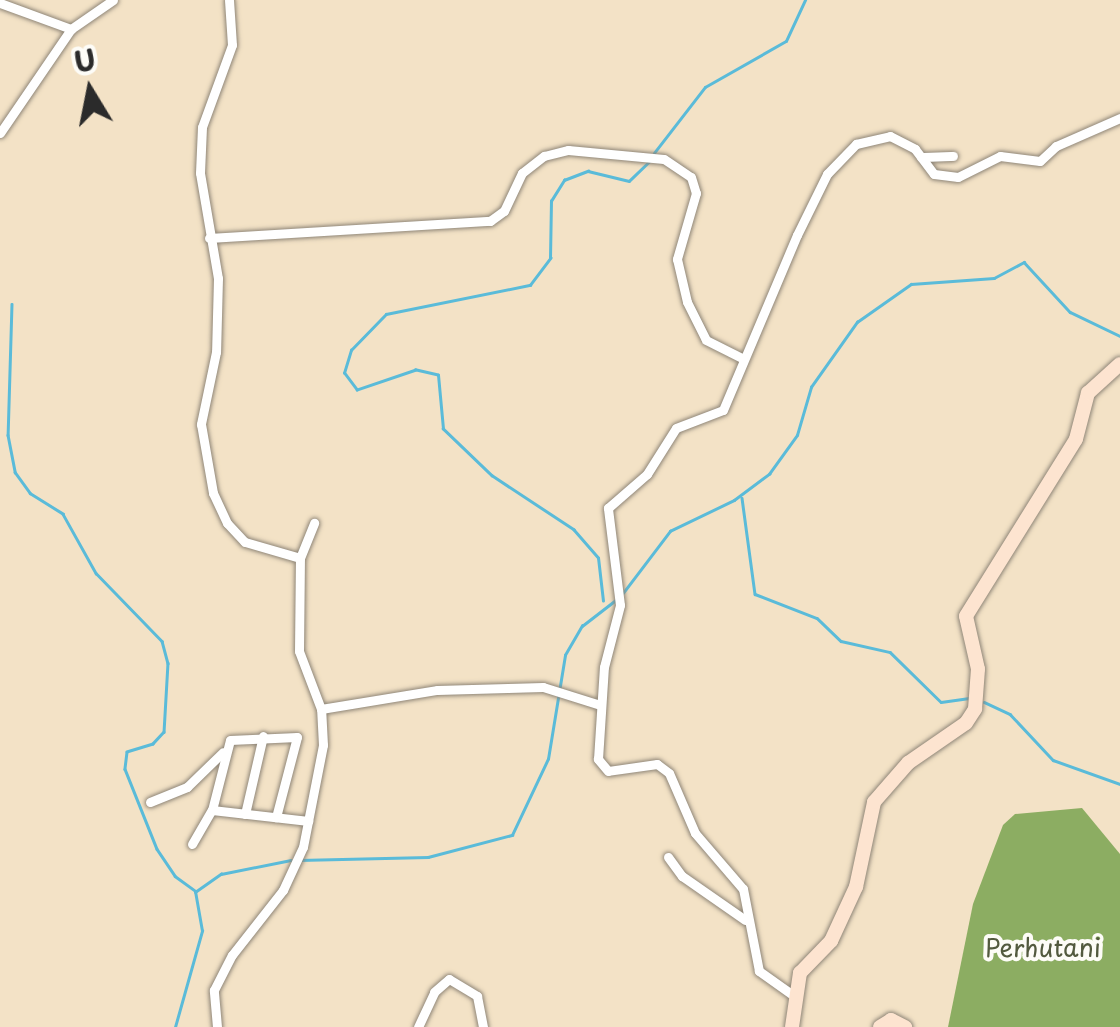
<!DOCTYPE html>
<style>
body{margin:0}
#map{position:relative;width:1120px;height:1027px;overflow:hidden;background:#f3e2c6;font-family:"Playpen Sans",sans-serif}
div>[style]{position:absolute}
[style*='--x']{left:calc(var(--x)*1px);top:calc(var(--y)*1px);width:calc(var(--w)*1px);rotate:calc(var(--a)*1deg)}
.forest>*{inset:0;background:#8cad62}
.stream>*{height:2.5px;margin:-1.25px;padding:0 1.25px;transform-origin:1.25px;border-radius:1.25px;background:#5abbd9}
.roads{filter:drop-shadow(0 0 2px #8f8678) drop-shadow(0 0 2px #8f8678)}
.street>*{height:9px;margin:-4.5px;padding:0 4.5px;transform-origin:4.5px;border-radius:4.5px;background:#fff}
.secondary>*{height:14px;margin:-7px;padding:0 7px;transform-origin:7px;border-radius:7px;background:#fde4d0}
span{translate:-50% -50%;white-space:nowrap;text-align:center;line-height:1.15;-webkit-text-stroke:8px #fdfcf7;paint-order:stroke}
.park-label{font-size:25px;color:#535a3f}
.north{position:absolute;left:40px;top:40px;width:100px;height:100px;-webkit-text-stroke:8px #fdfcf7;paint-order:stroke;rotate:350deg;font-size:28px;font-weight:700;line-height:40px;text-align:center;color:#2b2b2b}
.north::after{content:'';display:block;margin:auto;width:35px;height:45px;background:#2b2b2b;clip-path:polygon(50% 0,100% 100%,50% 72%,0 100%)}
</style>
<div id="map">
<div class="forest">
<i style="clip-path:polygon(1082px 808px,1120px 854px,1120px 1027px,948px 1027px,973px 904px,1003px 825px,1015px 814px)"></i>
</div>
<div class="stream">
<i style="--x:654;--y:153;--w:83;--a:-52.3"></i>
<i style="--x:705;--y:87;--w:93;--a:-29.6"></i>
<i style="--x:786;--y:41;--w:45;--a:-65.1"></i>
<i style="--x:12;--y:304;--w:131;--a:91.7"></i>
<i style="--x:8;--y:435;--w:38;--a:79"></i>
<i style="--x:15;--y:472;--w:26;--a:54"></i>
<i style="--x:30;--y:493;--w:39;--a:32"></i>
<i style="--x:63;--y:514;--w:68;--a:60.8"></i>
<i style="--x:96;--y:573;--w:95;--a:45.9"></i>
<i style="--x:162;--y:641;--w:23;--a:75"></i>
<i style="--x:168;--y:663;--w:69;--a:93.3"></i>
<i style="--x:164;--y:732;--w:16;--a:133"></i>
<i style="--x:153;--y:744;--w:27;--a:163"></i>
<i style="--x:127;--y:752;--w:17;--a:97"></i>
<i style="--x:125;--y:769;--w:86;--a:68.2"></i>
<i style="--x:157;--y:849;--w:32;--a:56"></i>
<i style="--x:175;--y:876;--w:24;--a:36"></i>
<i style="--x:742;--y:498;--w:97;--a:82.3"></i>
<i style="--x:755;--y:594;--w:66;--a:21.2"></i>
<i style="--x:817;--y:618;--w:33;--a:44"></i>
<i style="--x:841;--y:641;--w:50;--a:12.7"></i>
<i style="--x:890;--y:652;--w:71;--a:44.4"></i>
<i style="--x:941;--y:702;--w:30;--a:-8"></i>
<i style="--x:623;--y:593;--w:78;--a:-52.8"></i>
<i style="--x:670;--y:531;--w:71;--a:-25.8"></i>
<i style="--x:734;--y:500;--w:44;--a:-36.6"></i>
<i style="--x:769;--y:474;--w:48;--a:-54.3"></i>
<i style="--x:797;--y:435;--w:50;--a:-73.7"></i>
<i style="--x:811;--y:387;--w:80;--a:-54.7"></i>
<i style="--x:857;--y:322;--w:66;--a:-35.1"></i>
<i style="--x:911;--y:284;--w:83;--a:-4.1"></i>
<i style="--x:994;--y:278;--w:34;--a:-28"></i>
<i style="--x:1024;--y:262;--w:68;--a:47.4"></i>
<i style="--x:1070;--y:312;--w:55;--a:25.6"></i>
<i style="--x:603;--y:601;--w:43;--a:-96.6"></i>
<i style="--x:598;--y:558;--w:37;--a:-131"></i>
<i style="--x:574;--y:530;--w:98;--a:-146.6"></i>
<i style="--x:492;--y:476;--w:68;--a:-136.2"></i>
<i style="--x:443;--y:429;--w:54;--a:-95.3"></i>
<i style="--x:438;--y:375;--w:23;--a:-167"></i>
<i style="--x:416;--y:370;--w:62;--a:161.3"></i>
<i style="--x:357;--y:390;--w:21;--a:-127"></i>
<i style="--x:344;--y:373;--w:24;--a:-73"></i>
<i style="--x:351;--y:350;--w:50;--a:-45.8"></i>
<i style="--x:386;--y:314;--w:147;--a:-11.4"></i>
<i style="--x:530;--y:285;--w:34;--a:-53"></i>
<i style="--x:550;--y:258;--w:57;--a:-89"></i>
<i style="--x:551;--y:201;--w:25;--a:-58"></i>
<i style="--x:564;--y:180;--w:26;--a:-21"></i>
<i style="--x:588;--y:171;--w:42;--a:13.7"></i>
<i style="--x:629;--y:181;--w:30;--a:-44"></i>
<i style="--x:984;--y:702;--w:29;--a:25"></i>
<i style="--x:1010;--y:714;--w:63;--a:46.9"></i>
<i style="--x:1053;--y:760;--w:71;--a:19.7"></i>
<i style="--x:299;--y:860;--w:129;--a:-1.3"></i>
<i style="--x:428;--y:857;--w:87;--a:-14.7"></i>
<i style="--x:512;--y:835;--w:84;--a:-64.7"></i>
<i style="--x:548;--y:759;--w:105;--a:-80.7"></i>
<i style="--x:565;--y:655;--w:34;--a:-60"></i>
<i style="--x:582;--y:626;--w:44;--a:-37.6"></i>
<i style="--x:175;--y:1027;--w:100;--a:-74.3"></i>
<i style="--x:202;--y:931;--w:40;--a:-100"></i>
<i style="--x:195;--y:892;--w:32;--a:-35"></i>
<i style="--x:221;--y:874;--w:71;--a:-11.3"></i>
</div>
<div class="roads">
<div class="street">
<i style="--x:229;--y:0;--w:45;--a:86.2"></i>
<i style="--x:232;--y:45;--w:87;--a:110.1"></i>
<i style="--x:202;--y:127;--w:46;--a:92.5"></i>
<i style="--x:200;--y:173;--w:107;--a:80.3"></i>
<i style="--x:218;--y:278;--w:74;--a:91.5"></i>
<i style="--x:216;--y:352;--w:74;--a:101.8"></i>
<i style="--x:201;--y:424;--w:70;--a:80.1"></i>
<i style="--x:213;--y:493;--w:33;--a:65"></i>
<i style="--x:227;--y:523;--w:26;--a:47"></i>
<i style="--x:245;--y:542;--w:57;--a:16.2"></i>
<i style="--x:0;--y:3;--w:76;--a:20.1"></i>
<i style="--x:0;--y:133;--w:126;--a:-55.7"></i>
<i style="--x:71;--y:29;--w:51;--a:-34.6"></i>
<i style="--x:921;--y:157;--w:32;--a:-2"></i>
<i style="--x:209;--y:238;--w:282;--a:-3.5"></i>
<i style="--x:490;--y:221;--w:17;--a:-36"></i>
<i style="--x:504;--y:211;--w:42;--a:-64.7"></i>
<i style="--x:522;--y:173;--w:28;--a:-38"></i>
<i style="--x:544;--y:156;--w:25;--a:-14"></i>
<i style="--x:568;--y:150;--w:96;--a:5.4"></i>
<i style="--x:664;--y:159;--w:32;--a:34"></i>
<i style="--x:691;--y:177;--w:17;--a:73"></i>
<i style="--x:696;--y:193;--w:69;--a:106.1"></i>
<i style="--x:677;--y:259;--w:44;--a:76.9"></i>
<i style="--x:687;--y:302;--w:42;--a:63.4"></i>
<i style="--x:706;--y:340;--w:40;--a:26.6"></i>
<i style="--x:321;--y:709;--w:118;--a:-9.3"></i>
<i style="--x:437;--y:690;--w:106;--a:-1.6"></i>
<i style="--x:543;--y:687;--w:60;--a:17.5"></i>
<i style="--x:150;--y:802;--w:40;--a:-22"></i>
<i style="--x:187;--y:787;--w:50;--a:-44.2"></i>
<i style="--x:212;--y:810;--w:72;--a:-75.6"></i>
<i style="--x:230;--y:740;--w:67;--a:-2.6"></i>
<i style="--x:297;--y:737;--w:83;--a:104.7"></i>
<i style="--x:245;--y:814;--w:80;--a:-77"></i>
<i style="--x:192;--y:844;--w:39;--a:-60"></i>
<i style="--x:212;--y:810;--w:97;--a:6.5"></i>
<i style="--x:668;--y:857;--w:24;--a:54"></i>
<i style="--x:682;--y:876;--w:77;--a:34.9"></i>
<i style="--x:797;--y:998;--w:47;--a:-144.6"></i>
<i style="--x:759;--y:971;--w:84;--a:-101"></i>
<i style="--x:743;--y:889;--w:74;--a:-130.6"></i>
<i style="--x:695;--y:833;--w:65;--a:-113.4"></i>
<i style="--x:669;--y:773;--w:15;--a:-143"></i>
<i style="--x:657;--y:764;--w:49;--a:171.9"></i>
<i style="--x:608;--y:771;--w:16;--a:-130"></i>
<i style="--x:598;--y:759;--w:92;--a:-86.3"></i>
<i style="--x:604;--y:667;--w:64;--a:-75.5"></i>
<i style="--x:620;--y:605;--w:98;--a:-97.1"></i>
<i style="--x:608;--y:508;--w:52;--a:-41.1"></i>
<i style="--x:647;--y:474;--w:54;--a:-57.8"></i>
<i style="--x:676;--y:428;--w:50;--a:-21"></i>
<i style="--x:723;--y:410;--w:190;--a:-67.1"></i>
<i style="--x:797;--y:235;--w:68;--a:-63.8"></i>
<i style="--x:827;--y:174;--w:42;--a:-46"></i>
<i style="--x:856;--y:144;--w:35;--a:-13"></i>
<i style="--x:890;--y:136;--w:28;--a:27"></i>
<i style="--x:915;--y:149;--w:31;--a:53"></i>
<i style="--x:934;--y:174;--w:24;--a:7"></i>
<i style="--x:958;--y:177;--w:47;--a:-26.6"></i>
<i style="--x:1000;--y:156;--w:40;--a:7.1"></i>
<i style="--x:1040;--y:161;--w:22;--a:-43"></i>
<i style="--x:1056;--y:146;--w:70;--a:-23.6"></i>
<i style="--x:217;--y:1027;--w:37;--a:-95"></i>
<i style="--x:214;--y:990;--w:39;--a:-63"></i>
<i style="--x:232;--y:955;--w:83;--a:-51.9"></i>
<i style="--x:283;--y:890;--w:47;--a:-65.1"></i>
<i style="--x:303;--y:847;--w:104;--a:-78.9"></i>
<i style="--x:323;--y:745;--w:36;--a:-93"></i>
<i style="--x:321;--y:709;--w:62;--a:-110.8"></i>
<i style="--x:299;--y:651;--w:93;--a:-89.4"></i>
<i style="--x:300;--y:558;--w:38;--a:-68"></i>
<i style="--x:418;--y:1027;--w:38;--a:-65"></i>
<i style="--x:434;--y:992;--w:20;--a:-41"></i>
<i style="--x:449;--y:979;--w:33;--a:31"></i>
<i style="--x:477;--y:996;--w:32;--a:79"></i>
</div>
<div class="secondary">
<i style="--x:792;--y:1027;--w:55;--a:-81.6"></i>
<i style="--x:800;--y:973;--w:45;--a:-45.9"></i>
<i style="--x:831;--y:941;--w:60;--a:-65.2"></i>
<i style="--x:856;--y:887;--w:87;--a:-78"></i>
<i style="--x:874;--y:802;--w:52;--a:-48.9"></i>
<i style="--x:908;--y:763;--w:70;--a:-34.6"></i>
<i style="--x:966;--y:723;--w:17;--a:-57"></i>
<i style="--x:975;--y:709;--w:40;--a:-85.7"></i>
<i style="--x:978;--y:669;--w:54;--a:-102.8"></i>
<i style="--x:966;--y:616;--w:208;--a:-58.1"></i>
<i style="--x:1076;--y:439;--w:48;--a:-75.4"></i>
<i style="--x:1088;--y:393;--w:43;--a:-42.2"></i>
<i style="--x:880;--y:1027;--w:13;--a:-32"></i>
<i style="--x:891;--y:1020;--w:16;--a:27"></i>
</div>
</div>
<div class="park-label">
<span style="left:1043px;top:947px">Perhutani</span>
</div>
<div class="north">U</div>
</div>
